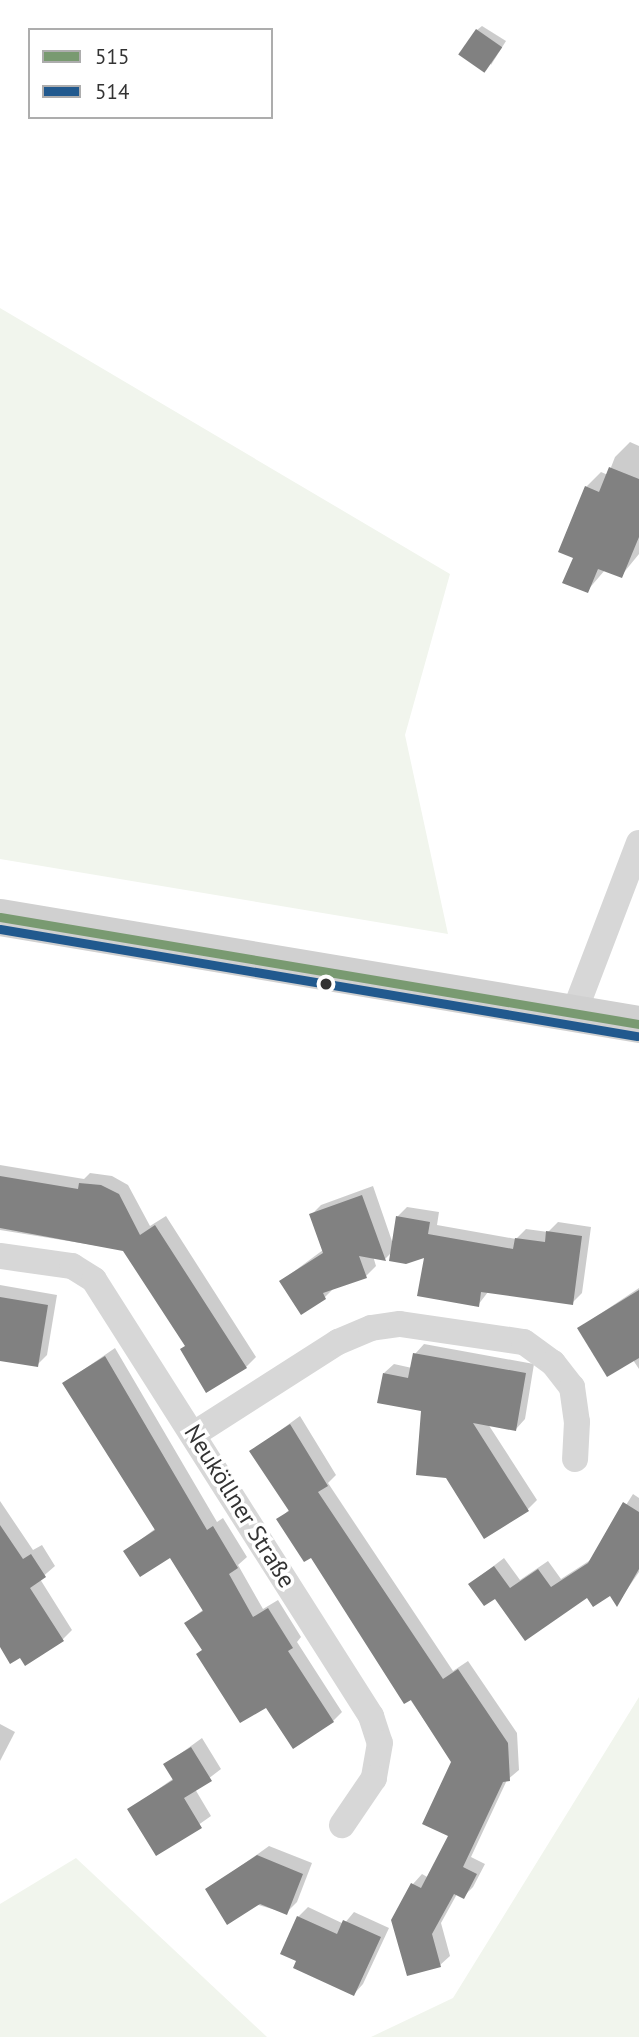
<!DOCTYPE html>
<meta charset="utf-8">
<style>
body{margin:0}
#map{position:relative;width:639px;height:2037px;overflow:hidden;background:#fff;font-family:"PT Sans",sans-serif}
div>[style]{position:absolute}
[style*='--x']{left:calc(var(--x)*1px);top:calc(var(--y)*1px);width:calc(var(--w)*1px);rotate:calc(var(--a)*1deg)}
.green>*{inset:0;background:#f1f5ed}
.shadow>*{inset:0;background:#0003}
.building>*{inset:0;background:#818181;transform-origin:0 0}
.street>*{height:26px;margin:-13px;padding:0 13px;transform-origin:13px;border-radius:13px;background:#d7d7d7}
.secondary>*{height:37px;margin:-18.5px;padding:0 18.5px;transform-origin:18.5px;border-radius:18.5px;background:#d0d0d0}
.bus-1>*{height:9px;margin:-4.5px;padding:0 4.5px;transform-origin:4.5px;border-radius:4.5px;background:#799a71}
.bus-2>*{height:9px;margin:-4.5px;padding:0 4.5px;transform-origin:4.5px;border-radius:4.5px;background:#21598e}
.dots>*{width:19px;height:19px;translate:-50% -50%;box-sizing:border-box;border:4px solid #fff;border-radius:50%}
span{translate:-50% -50%;white-space:nowrap;text-align:center;line-height:1.15;-webkit-text-stroke:7px #fff;paint-order:stroke}
.street-label{font-size:24px;color:#333}
.legend{position:absolute;left:28px;top:28px;width:245px;height:91px;box-sizing:border-box;background:#fff;border:2px solid #adadad;margin:0;padding:9px 12px;list-style:none;font-size:21px;color:#333}
.legend li{display:flex;align-items:center;gap:14px;height:35px}
.legend b{width:35px;border:2px solid #adadad}
</style>
<div id="map">
<div class="green">
<i style="clip-path:polygon(0 308px,450px 574px,405px 735px,448px 934px,0 859px)"></i>
<i style="clip-path:polygon(639px 1697px,639px 2037px,371px 2037px,453px 1998px)"></i>
<i style="clip-path:polygon(76px 1858px,267px 2037px,0 2037px,0 1904px)"></i>
</div>
<div class="shadow">
<i style="clip-path:polygon(482px 26px,506px 41px,491px 65px,477px 30px)"></i>
<i style="clip-path:polygon(630px 442px,639px 446px,639px 554px,621px 576px,605px 570px,587px 591px,575px 557px,586px 487px,601px 472px,608px 475px,615px 457px)"></i>
<i style="clip-path:polygon(0 1165px,84px 1179px,90px 1173px,112px 1176px,128px 1185px,150px 1226px,166px 1216px,256px 1357px,246px 1367px,186px 1345px,124px 1250px,0 1230px)"></i>
<i style="clip-path:polygon(373px 1186px,393px 1244px,398px 1216px,407px 1207px,439px 1212px,437px 1225px,516px 1239px,526px 1229px,548px 1232px,558px 1222px,591px 1227px,582px 1293px,572px 1303px,488px 1292px,478px 1305px,426px 1255px,392px 1252px,385px 1259px,373px 1256px,376px 1266px,366px 1276px,335px 1287px,325px 1297px,281px 1281px,323px 1250px,311px 1215px,321px 1205px)"></i>
<i style="clip-path:polygon(0 1285px,57px 1295px,47px 1355px,37px 1365px,0 1360px)"></i>
<i style="clip-path:polygon(639px 1288px,639px 1369px,633px 1360px,579px 1328px)"></i>
<i style="clip-path:polygon(424px 1344px,534px 1364px,525px 1419px,516px 1429px,488px 1424px,537px 1500px,527px 1510px,384px 1373px,394px 1364px,412px 1368px,415px 1354px)"></i>
<i style="clip-path:polygon(115px 1348px,217px 1522px,223px 1518px,247px 1557px,238px 1565px,263px 1609px,278px 1600px,301px 1637px,297px 1642px,342px 1712px,333px 1721px,203px 1649px,186px 1623px,204px 1609px,171px 1555px,126px 1551px,156px 1528px,64px 1383px)"></i>
<i style="clip-path:polygon(300px 1416px,336px 1475px,328px 1483px,453px 1671px,468px 1661px,517px 1733px,519px 1770px,507px 1780px,471px 1857px,485px 1864px,473px 1887px,463px 1897px,457px 1894px,441px 1923px,450px 1956px,440px 1965px,413px 1884px,422px 1874px,429px 1878px,451px 1835px,453px 1762px,311px 1555px,278px 1520px,290px 1509px,252px 1451px)"></i>
<i style="clip-path:polygon(633px 1494px,639px 1498px,639px 1572px,617px 1604px,610px 1593px,496px 1596px,470px 1584px,504px 1558px,520px 1580px,548px 1561px,561px 1579px,592px 1559px)"></i>
<i style="clip-path:polygon(0 1501px,33px 1550px,42px 1545px,55px 1566px,40px 1579px,72px 1630px,62px 1640px,20px 1656px,0 1644px)"></i>
<i style="clip-path:polygon(0 1724px,15px 1732px,0 1761px)"></i>
<i style="clip-path:polygon(202px 1738px,221px 1769px,195px 1789px,211px 1816px,157px 1854px,130px 1809px,174px 1778px,166px 1764px)"></i>
<i style="clip-path:polygon(269px 1846px,312px 1863px,297px 1902px,286px 1913px,207px 1890px)"></i>
<i style="clip-path:polygon(308px 1907px,344px 1924px,354px 1912px,389px 1928px,363px 1984px,354px 1994px,299px 1960px,298px 1917px)"></i>
</div>
<div class="building">
<i style="left:476px;top:29px;width:32px;height:31px;rotate:35deg"></i>
<i style="clip-path:polygon(609px 467px,639px 479px,639px 537px,622px 578px,598px 569px,588px 593px,562px 583px,573px 558px,558px 552px,585px 486px,599px 492px)"></i>
<i style="clip-path:polygon(0 1176px,78px 1189px,79px 1183px,101px 1185px,119px 1194px,140px 1235px,155px 1225px,247px 1368px,206px 1393px,180px 1349px,185px 1346px,123px 1251px,0 1228px)"></i>
<i style="clip-path:polygon(362px 1195px,386px 1261px,359px 1256px,367px 1278px,323px 1293px,326px 1299px,301px 1315px,279px 1281px,323px 1253px,309px 1214px)"></i>
<i style="clip-path:polygon(396px 1216px,430px 1222px,428px 1234px,513px 1249px,515px 1238px,545px 1242px,546px 1231px,582px 1236px,573px 1305px,481px 1292px,479px 1307px,417px 1296px,424px 1258px,406px 1264px,389px 1261px)"></i>
<i style="clip-path:polygon(639px 1290px,639px 1358px,607px 1377px,577px 1328px)"></i>
<i style="clip-path:polygon(0 1297px,48px 1305px,38px 1367px,0 1361px)"></i>
<i style="clip-path:polygon(413px 1353px,526px 1373px,516px 1431px,473px 1423px,529px 1511px,484px 1539px,446px 1478px,416px 1475px,421px 1411px,377px 1403px,383px 1373px,408px 1378px)"></i>
<i style="clip-path:polygon(105px 1356px,207px 1530px,213px 1526px,238px 1568px,229px 1574px,253px 1617px,268px 1608px,293px 1648px,288px 1651px,334px 1722px,293px 1749px,266px 1708px,240px 1723px,196px 1654px,202px 1650px,184px 1623px,203px 1611px,170px 1558px,140px 1577px,123px 1551px,155px 1530px,62px 1383px)"></i>
<i style="clip-path:polygon(290px 1424px,328px 1486px,318px 1492px,443px 1679px,458px 1669px,508px 1743px,510px 1781px,503px 1782px,463px 1867px,477px 1874px,464px 1899px,454px 1894px,432px 1934px,441px 1967px,407px 1976px,391px 1920px,411px 1883px,421px 1888px,448px 1836px,422px 1824px,451px 1762px,411px 1700px,404px 1704px,311px 1558px,304px 1562px,276px 1519px,289px 1511px,249px 1451px)"></i>
<i style="clip-path:polygon(623px 1502px,639px 1512px,639px 1569px,617px 1607px,610px 1596px,593px 1607px,587px 1598px,525px 1641px,495px 1599px,484px 1606px,468px 1584px,494px 1566px,510px 1588px,538px 1569px,551px 1587px,588px 1563px)"></i>
<i style="clip-path:polygon(0 1525px,23px 1559px,31px 1554px,46px 1577px,30px 1588px,64px 1641px,25px 1666px,20px 1658px,10px 1664px,0 1647px)"></i>
<i style="clip-path:polygon(191px 1747px,212px 1781px,184px 1798px,202px 1828px,156px 1856px,127px 1809px,173px 1780px,163px 1764px)"></i>
<i style="clip-path:polygon(257px 1855px,303px 1874px,287px 1915px,260px 1904px,227px 1925px,205px 1889px)"></i>
<i style="clip-path:polygon(297px 1916px,337px 1934px,343px 1920px,381px 1937px,354px 1996px,293px 1968px,296px 1961px,280px 1954px)"></i>
</div>
<div class="street">
<i style="--x:574;--y:1013;--w:182;--a:-69.1"></i>
<i style="--x:0;--y:1256;--w:73;--a:7.9"></i>
<i style="--x:72;--y:1266;--w:26;--a:32"></i>
<i style="--x:94;--y:1280;--w:517;--a:57.57"></i>
<i style="--x:371;--y:1716;--w:28;--a:72"></i>
<i style="--x:380;--y:1743;--w:36;--a:100"></i>
<i style="--x:374;--y:1778;--w:57;--a:124.2"></i>
<i style="--x:194;--y:1434;--w:171;--a:-32.6"></i>
<i style="--x:338;--y:1342;--w:36;--a:-23"></i>
<i style="--x:371;--y:1328;--w:29;--a:-8"></i>
<i style="--x:400;--y:1324;--w:125;--a:8.3"></i>
<i style="--x:524;--y:1342;--w:36;--a:36"></i>
<i style="--x:553;--y:1363;--w:31;--a:52"></i>
<i style="--x:572;--y:1387;--w:35;--a:82"></i>
<i style="--x:577;--y:1422;--w:37;--a:93"></i>
</div>
<div class="secondary">
<i style="--x:0;--y:917;--w:648;--a:9.51"></i>
</div>
<div class="bus-1">
<i style="--x:0;--y:917;--w:648;--a:9.51"></i>
</div>
<div class="bus-2">
<i style="--x:0;--y:929;--w:646;--a:9.54"></i>
</div>
<div class="dots">
<i style="left:326px;top:984px;background:#333"></i>
</div>
<div class="street-label">
<span style="left:240px;top:1506px;rotate:58deg">Neuköllner Straße</span>
</div>
<ul class="legend">
<li><b style="height:9px;background:#799a71"></b>515</li>
<li><b style="height:9px;background:#21598e"></b>514</li>
</ul>
</div>
